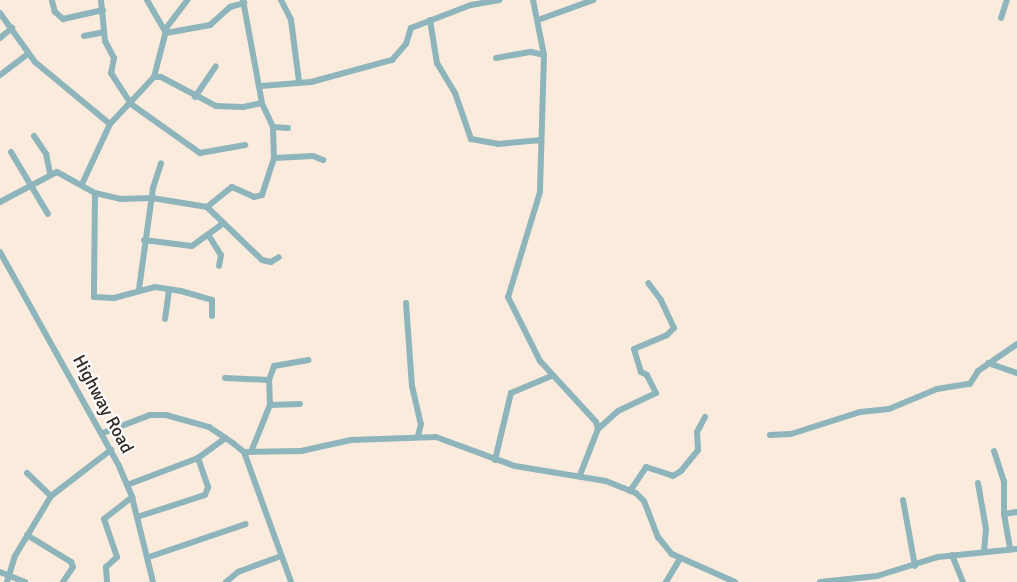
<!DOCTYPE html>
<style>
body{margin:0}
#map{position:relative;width:1017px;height:582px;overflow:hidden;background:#fbebdd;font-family:Signika,sans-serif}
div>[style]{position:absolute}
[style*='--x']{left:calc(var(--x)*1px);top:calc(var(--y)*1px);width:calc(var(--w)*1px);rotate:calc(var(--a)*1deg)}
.minor>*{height:6px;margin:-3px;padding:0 3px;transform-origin:3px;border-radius:3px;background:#8eb5bc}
span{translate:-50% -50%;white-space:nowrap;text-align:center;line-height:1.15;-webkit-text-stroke:4.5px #fbfbfb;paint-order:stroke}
.street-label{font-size:18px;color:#332920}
</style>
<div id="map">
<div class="minor">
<i style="--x:101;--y:0;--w:41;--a:84.4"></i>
<i style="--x:105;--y:41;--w:19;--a:62"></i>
<i style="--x:114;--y:58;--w:15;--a:101"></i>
<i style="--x:111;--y:73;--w:37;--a:57"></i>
<i style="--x:131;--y:104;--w:85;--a:35.4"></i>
<i style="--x:200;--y:153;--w:46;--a:-10.1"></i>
<i style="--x:147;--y:0;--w:38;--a:60"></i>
<i style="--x:166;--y:33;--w:45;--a:-10.3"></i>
<i style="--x:210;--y:25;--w:27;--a:-42"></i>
<i style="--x:230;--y:7;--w:15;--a:-16"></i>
<i style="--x:281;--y:0;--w:22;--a:63"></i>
<i style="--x:291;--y:20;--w:63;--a:82.6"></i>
<i style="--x:533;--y:0;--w:56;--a:78.7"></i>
<i style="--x:544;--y:55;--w:137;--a:91.7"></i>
<i style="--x:540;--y:192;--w:110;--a:106.9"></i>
<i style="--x:508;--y:297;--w:72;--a:63.4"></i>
<i style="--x:540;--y:361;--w:83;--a:47.4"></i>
<i style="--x:596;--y:422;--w:7;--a:74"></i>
<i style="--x:598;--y:429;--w:49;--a:111.4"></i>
<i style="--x:52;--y:1;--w:11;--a:75"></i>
<i style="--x:55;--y:12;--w:11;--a:41"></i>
<i style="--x:63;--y:19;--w:41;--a:-12.7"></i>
<i style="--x:0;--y:13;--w:60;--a:54.5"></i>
<i style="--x:35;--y:62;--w:97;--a:39.6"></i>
<i style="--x:1001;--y:18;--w:19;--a:-72"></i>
<i style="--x:430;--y:20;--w:44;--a:80.8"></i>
<i style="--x:437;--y:63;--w:35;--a:59"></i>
<i style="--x:455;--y:93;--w:49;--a:70.8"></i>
<i style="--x:471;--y:139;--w:27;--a:10"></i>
<i style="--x:498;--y:144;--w:43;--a:-5.3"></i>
<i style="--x:538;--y:20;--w:59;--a:-20"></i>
<i style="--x:84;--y:36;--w:20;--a:-11"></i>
<i style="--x:0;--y:38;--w:16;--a:-40"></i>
<i style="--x:496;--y:58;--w:36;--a:-10"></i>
<i style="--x:531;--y:52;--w:13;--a:13"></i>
<i style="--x:0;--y:75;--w:35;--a:-37"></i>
<i style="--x:154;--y:77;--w:7;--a:0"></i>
<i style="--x:161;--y:77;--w:62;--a:27.8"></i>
<i style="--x:216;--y:106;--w:27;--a:2"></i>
<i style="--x:243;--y:107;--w:19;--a:-12"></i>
<i style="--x:261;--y:86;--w:50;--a:-4.6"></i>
<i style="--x:311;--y:82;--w:84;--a:-15.2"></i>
<i style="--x:392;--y:60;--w:21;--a:-49"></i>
<i style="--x:406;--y:44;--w:17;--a:-73"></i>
<i style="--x:411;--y:28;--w:64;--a:-21"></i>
<i style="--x:471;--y:5;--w:29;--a:-10"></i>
<i style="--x:195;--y:97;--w:37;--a:-56"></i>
<i style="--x:273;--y:127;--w:15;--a:4"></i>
<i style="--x:34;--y:136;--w:22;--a:56"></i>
<i style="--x:46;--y:154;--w:19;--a:78"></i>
<i style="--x:11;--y:152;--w:72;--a:59.2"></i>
<i style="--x:274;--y:158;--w:39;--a:-3"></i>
<i style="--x:313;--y:156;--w:11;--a:22"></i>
<i style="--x:82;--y:184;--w:66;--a:-65"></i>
<i style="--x:110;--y:124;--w:64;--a:-46.9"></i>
<i style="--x:154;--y:77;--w:52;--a:-75.4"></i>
<i style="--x:167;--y:27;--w:34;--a:-53"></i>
<i style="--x:95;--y:193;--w:104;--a:90.6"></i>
<i style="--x:94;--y:297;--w:20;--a:3"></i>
<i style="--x:114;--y:298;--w:42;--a:-15"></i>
<i style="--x:155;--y:287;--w:26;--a:9"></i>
<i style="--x:181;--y:291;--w:32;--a:16"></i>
<i style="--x:212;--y:300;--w:16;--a:90"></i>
<i style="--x:0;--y:202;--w:64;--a:-27.8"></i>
<i style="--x:57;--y:172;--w:43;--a:28.9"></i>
<i style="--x:95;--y:193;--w:26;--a:13"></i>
<i style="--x:120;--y:199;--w:32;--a:-2"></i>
<i style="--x:152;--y:198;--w:56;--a:9.3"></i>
<i style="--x:207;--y:207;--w:76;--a:43.9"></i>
<i style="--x:262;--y:260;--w:9;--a:13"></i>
<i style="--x:271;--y:262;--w:9;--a:-32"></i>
<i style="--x:207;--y:207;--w:32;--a:-39"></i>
<i style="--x:232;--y:187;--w:24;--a:24"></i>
<i style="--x:254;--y:197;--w:8;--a:-14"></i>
<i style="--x:262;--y:195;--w:39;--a:-72"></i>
<i style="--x:274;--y:158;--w:31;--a:-92"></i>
<i style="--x:273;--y:127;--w:26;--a:-115"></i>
<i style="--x:262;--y:103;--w:105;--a:-100.5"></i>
<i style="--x:209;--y:236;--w:22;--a:58"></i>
<i style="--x:221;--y:255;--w:11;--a:100"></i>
<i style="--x:144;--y:240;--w:48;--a:7.1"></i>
<i style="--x:192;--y:246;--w:37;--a:-36"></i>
<i style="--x:0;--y:252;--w:245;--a:60.9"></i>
<i style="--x:119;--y:466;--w:34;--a:67"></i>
<i style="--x:132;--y:497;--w:88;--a:76.1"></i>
<i style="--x:139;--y:289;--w:102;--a:-82.1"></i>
<i style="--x:153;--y:188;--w:26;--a:-72"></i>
<i style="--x:406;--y:303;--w:83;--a:85.9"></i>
<i style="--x:412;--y:386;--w:39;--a:77"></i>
<i style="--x:421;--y:424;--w:12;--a:104"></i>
<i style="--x:165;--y:319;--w:29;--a:-82"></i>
<i style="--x:988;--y:363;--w:31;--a:19"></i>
<i style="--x:225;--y:378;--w:44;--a:2.6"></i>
<i style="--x:270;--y:405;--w:30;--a:-2"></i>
<i style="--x:598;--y:429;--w:27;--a:-42"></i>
<i style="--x:618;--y:411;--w:42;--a:-25.3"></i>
<i style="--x:656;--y:393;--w:20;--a:-117"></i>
<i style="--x:647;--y:375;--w:7;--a:-153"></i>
<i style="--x:641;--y:372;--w:24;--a:-107"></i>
<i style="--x:634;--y:349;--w:36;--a:-23"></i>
<i style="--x:667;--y:335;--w:10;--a:-45"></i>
<i style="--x:674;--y:328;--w:31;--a:-115"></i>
<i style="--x:661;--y:300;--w:21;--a:-127"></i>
<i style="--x:103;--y:433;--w:50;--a:-21"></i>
<i style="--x:150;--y:415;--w:16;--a:0"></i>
<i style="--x:166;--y:415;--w:45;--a:15.6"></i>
<i style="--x:209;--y:427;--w:30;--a:34"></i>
<i style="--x:234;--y:444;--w:13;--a:39"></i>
<i style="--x:244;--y:452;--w:138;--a:70.1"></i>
<i style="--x:770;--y:435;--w:21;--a:-3"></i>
<i style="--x:791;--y:434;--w:72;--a:-17.7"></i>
<i style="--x:860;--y:412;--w:29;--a:-6"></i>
<i style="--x:889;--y:409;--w:52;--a:-22.6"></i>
<i style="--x:937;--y:389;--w:33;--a:-9"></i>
<i style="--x:970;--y:384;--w:15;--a:-58"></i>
<i style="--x:978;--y:371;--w:47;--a:-34.7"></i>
<i style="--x:994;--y:451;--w:32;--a:72"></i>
<i style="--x:1004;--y:481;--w:33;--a:90"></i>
<i style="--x:1004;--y:514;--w:36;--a:80"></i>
<i style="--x:244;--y:452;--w:57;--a:-1"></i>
<i style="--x:301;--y:451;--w:51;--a:-12.4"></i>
<i style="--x:351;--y:440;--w:85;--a:-2"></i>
<i style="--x:436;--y:437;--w:84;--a:20.2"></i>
<i style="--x:515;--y:466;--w:92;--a:9.4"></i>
<i style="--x:606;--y:481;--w:32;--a:22"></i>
<i style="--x:636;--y:493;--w:11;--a:45"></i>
<i style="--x:644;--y:501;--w:39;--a:69"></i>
<i style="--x:658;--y:537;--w:22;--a:51"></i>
<i style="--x:672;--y:554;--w:69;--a:24"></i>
<i style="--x:251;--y:452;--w:51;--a:-68"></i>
<i style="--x:270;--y:405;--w:25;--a:-92"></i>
<i style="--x:269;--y:380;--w:15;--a:-70"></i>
<i style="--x:274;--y:366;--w:35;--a:-10"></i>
<i style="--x:495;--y:460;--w:69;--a:-76.6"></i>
<i style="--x:511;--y:393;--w:43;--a:-23"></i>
<i style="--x:27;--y:473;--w:33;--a:44"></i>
<i style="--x:978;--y:483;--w:47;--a:80.1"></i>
<i style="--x:986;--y:529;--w:21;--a:95"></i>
<i style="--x:127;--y:485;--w:76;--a:-20.8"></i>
<i style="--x:198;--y:458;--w:34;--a:-36"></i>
<i style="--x:630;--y:491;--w:29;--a:-56"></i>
<i style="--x:646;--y:467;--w:28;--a:18"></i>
<i style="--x:673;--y:476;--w:9;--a:-32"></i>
<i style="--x:681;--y:471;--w:27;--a:-51"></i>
<i style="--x:698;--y:450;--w:18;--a:-93"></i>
<i style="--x:697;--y:432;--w:17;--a:-62"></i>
<i style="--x:903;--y:500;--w:67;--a:79.7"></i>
<i style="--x:1004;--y:514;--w:13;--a:-9"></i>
<i style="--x:137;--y:517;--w:71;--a:-17.9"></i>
<i style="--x:205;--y:495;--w:9;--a:-69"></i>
<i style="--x:208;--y:487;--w:31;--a:-109"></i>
<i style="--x:27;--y:535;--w:52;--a:31.5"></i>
<i style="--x:71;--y:562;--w:5;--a:68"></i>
<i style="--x:73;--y:567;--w:18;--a:124"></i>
<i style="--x:952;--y:555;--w:29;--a:68"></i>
<i style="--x:149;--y:557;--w:102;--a:-18.8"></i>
<i style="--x:0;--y:572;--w:27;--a:22"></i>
<i style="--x:7;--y:582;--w:27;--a:-73"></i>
<i style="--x:15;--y:556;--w:70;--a:-59"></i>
<i style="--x:51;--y:496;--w:76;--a:-37.5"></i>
<i style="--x:107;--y:582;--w:15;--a:-94"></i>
<i style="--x:106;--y:567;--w:15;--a:-42"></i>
<i style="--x:117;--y:557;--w:40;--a:-108.9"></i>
<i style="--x:104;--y:519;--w:36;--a:-38"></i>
<i style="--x:226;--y:582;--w:16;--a:-40"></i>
<i style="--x:238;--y:572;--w:46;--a:-20.4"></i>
<i style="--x:666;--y:582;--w:27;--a:-59"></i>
<i style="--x:820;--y:582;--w:57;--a:-6"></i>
<i style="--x:877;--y:576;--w:64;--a:-17.3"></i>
<i style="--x:938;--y:557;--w:79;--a:-5.8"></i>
</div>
<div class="street-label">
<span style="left:103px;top:404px;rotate:62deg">Highway Road</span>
</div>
</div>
